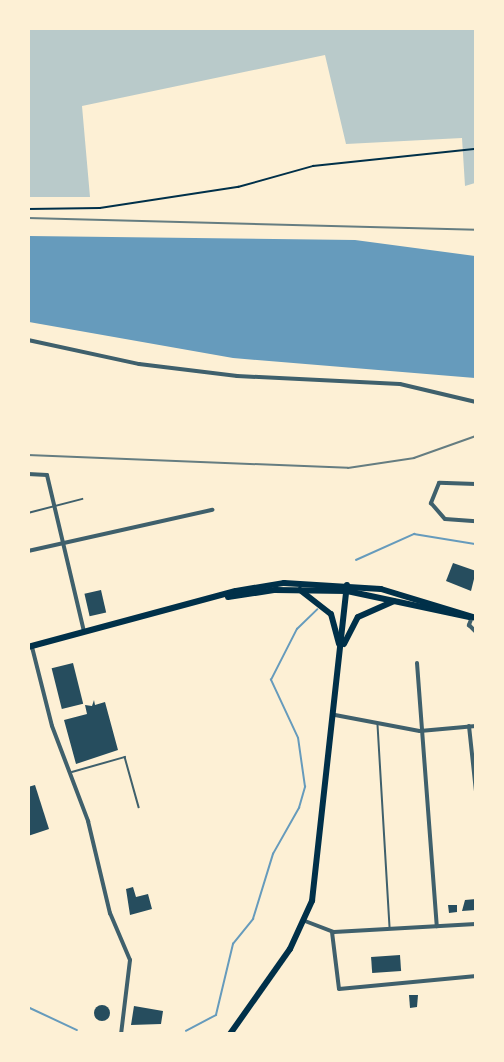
<!DOCTYPE html>
<style>
body{margin:0}
#map{position:relative;width:504px;height:1062px;overflow:hidden;background:#fdf0d5;font-family:"Source Sans 3",sans-serif}
div>[style]{position:absolute}
[style*='--x']{left:calc(var(--x)*1px);top:calc(var(--y)*1px);width:calc(var(--w)*1px);rotate:calc(var(--a)*1deg)}
.green>*{inset:0;background:#b9caca}
.water>*{inset:0;background:#669bbc}
.stream>*{height:1.5px;margin:-0.75px;padding:0 0.75px;transform-origin:0.75px;border-radius:0.75px;background:#669bbc}
.building>*{inset:0;background:#264d5e;transform-origin:0 0}
.round{border-radius:50%}
.path>*{height:1.5px;margin:-0.75px;padding:0 0.75px;transform-origin:0.75px;border-radius:0.75px;background:#003049}
.service>*{height:1.5px;margin:-0.75px;padding:0 0.75px;transform-origin:0.75px;border-radius:0.75px;background:#3f606c}
.minor>*{height:4px;margin:-2px;padding:0 2px;transform-origin:2px;border-radius:2px;background:#3f606c}
.primary>*{height:6px;margin:-3px;padding:0 3px;transform-origin:3px;border-radius:3px;background:#003049}
.rail>*{height:1.5px;margin:-0.75px;padding:0 0.75px;transform-origin:0.75px;border-radius:0.75px;background:#657d81}
span{translate:-50% -50%;white-space:nowrap;text-align:center;line-height:1.15;-webkit-text-stroke:5px #fdf0d5;paint-order:stroke}
.frame{position:absolute;inset:0;border:30px solid #fdf0d5;pointer-events:none}
</style>
<div id="map">
<div class="green">
<i style="clip-path:polygon(28px 29px,475px 29px,475px 183px,465px 186px,462px 138px,346px 144px,325px 55px,82px 106px,90px 197px,29px 197px)"></i>
</div>
<div class="water">
<i style="clip-path:polygon(29px 236px,355px 240px,475px 256px,475px 378px,233px 358px,29px 322px)"></i>
</div>
<div class="stream">
<i style="--x:356;--y:560;--w:64;--a:-24.1"></i>
<i style="--x:414;--y:534;--w:63;--a:9.2"></i>
<i style="--x:28;--y:1007;--w:54;--a:25.1"></i>
<i style="--x:186;--y:1031;--w:34;--a:-28"></i>
<i style="--x:216;--y:1015;--w:73;--a:-76.5"></i>
<i style="--x:233;--y:944;--w:32;--a:-51"></i>
<i style="--x:253;--y:919;--w:68;--a:-72.9"></i>
<i style="--x:273;--y:854;--w:53;--a:-60.5"></i>
<i style="--x:299;--y:808;--w:22;--a:-74"></i>
<i style="--x:305;--y:787;--w:49;--a:-98.1"></i>
<i style="--x:298;--y:738;--w:64;--a:-115"></i>
<i style="--x:271;--y:680;--w:57;--a:-63"></i>
<i style="--x:297;--y:629;--w:28;--a:-44"></i>
</div>
<div class="building">
<i style="clip-path:polygon(453px 563px,476px 571px,471px 591px,446px 581px)"></i>
<i style="left:101px;top:590px;width:23px;height:17px;rotate:77deg"></i>
<i style="left:73px;top:663px;width:42px;height:22px;rotate:76deg"></i>
<i style="clip-path:polygon(94px 700px,95px 705px,105px 702px,118px 750px,76px 764px,64px 720px,87px 714px,85px 705px,92px 706px)"></i>
<i style="clip-path:polygon(35px 785px,49px 829px,28px 836px,28px 787px)"></i>
<i style="clip-path:polygon(133px 887px,136px 897px,148px 894px,152px 909px,130px 915px,126px 889px)"></i>
<i style="clip-path:polygon(476px 899px,476px 910px,462px 911px,465px 900px)"></i>
<i style="clip-path:polygon(448px 905px,457px 905px,457px 912px,449px 913px)"></i>
<i style="left:400px;top:955px;width:16px;height:29px;rotate:86deg"></i>
<i style="clip-path:polygon(409px 995px,418px 995px,417px 1007px,410px 1008px)"></i>
<i class="round" style="left:94px;top:1005px;width:16px;height:16px"></i>
<i style="clip-path:polygon(134px 1006px,163px 1011px,161px 1024px,131px 1025px)"></i>
</div>
<div class="path">
<i style="--x:476;--y:37;--w:7;--a:90"></i>
<i style="--x:28;--y:209;--w:72;--a:-0.8"></i>
<i style="--x:100;--y:208;--w:140;--a:-8.7"></i>
<i style="--x:238;--y:187;--w:78;--a:-15.6"></i>
<i style="--x:313;--y:166;--w:164;--a:-6"></i>
</div>
<div class="service">
<i style="--x:28;--y:513;--w:56;--a:-14.5"></i>
<i style="--x:378;--y:725;--w:202;--a:86.6"></i>
<i style="--x:72;--y:772;--w:55;--a:-15.8"></i>
<i style="--x:125;--y:757;--w:52;--a:74.4"></i>
</div>
<div class="minor">
<i style="--x:28;--y:340;--w:114;--a:12.2"></i>
<i style="--x:139;--y:364;--w:99;--a:7"></i>
<i style="--x:237;--y:376;--w:163;--a:2.8"></i>
<i style="--x:400;--y:384;--w:78;--a:13.3"></i>
<i style="--x:28;--y:474;--w:19;--a:3"></i>
<i style="--x:47;--y:475;--w:161;--a:76.7"></i>
<i style="--x:476;--y:484;--w:37;--a:-178"></i>
<i style="--x:439;--y:483;--w:22;--a:112"></i>
<i style="--x:431;--y:503;--w:21;--a:49"></i>
<i style="--x:445;--y:519;--w:31;--a:4"></i>
<i style="--x:28;--y:551;--w:189;--a:-12.6"></i>
<i style="--x:472;--y:617;--w:9;--a:111"></i>
<i style="--x:469;--y:625;--w:10;--a:45"></i>
<i style="--x:32;--y:647;--w:81;--a:75.8"></i>
<i style="--x:52;--y:726;--w:102;--a:69.2"></i>
<i style="--x:88;--y:821;--w:95;--a:76.6"></i>
<i style="--x:110;--y:913;--w:51;--a:66.9"></i>
<i style="--x:130;--y:960;--w:75;--a:96.9"></i>
<i style="--x:417;--y:663;--w:264;--a:85.7"></i>
<i style="--x:335;--y:715;--w:86;--a:10.7"></i>
<i style="--x:420;--y:731;--w:56;--a:-5.1"></i>
<i style="--x:469;--y:726;--w:66;--a:83.9"></i>
<i style="--x:305;--y:921;--w:31;--a:21"></i>
<i style="--x:334;--y:932;--w:142;--a:-3.2"></i>
<i style="--x:332;--y:932;--w:57;--a:83"></i>
<i style="--x:339;--y:989;--w:138;--a:-5.4"></i>
</div>
<div class="primary">
<i style="--x:300;--y:590;--w:39;--a:38"></i>
<i style="--x:331;--y:614;--w:31;--a:75"></i>
<i style="--x:228;--y:597;--w:48;--a:-8.5"></i>
<i style="--x:275;--y:590;--w:72;--a:0.8"></i>
<i style="--x:347;--y:591;--w:125;--a:12"></i>
<i style="--x:344;--y:644;--w:30;--a:-63"></i>
<i style="--x:358;--y:617;--w:39;--a:-24"></i>
<i style="--x:28;--y:647;--w:215;--a:-15.1"></i>
<i style="--x:236;--y:591;--w:49;--a:-9.5"></i>
<i style="--x:284;--y:583;--w:97;--a:3.5"></i>
<i style="--x:381;--y:589;--w:99;--a:17"></i>
<i style="--x:230;--y:1034;--w:104;--a:-54.8"></i>
<i style="--x:290;--y:949;--w:53;--a:-65.4"></i>
<i style="--x:312;--y:901;--w:318;--a:-83.7"></i>
</div>
<div class="rail">
<i style="--x:28;--y:218;--w:448;--a:1.5"></i>
<i style="--x:28;--y:455;--w:320;--a:2.3"></i>
<i style="--x:348;--y:468;--w:67;--a:-8.6"></i>
<i style="--x:414;--y:458;--w:66;--a:-19.5"></i>
</div>
<div class="frame"></div>
</div>
